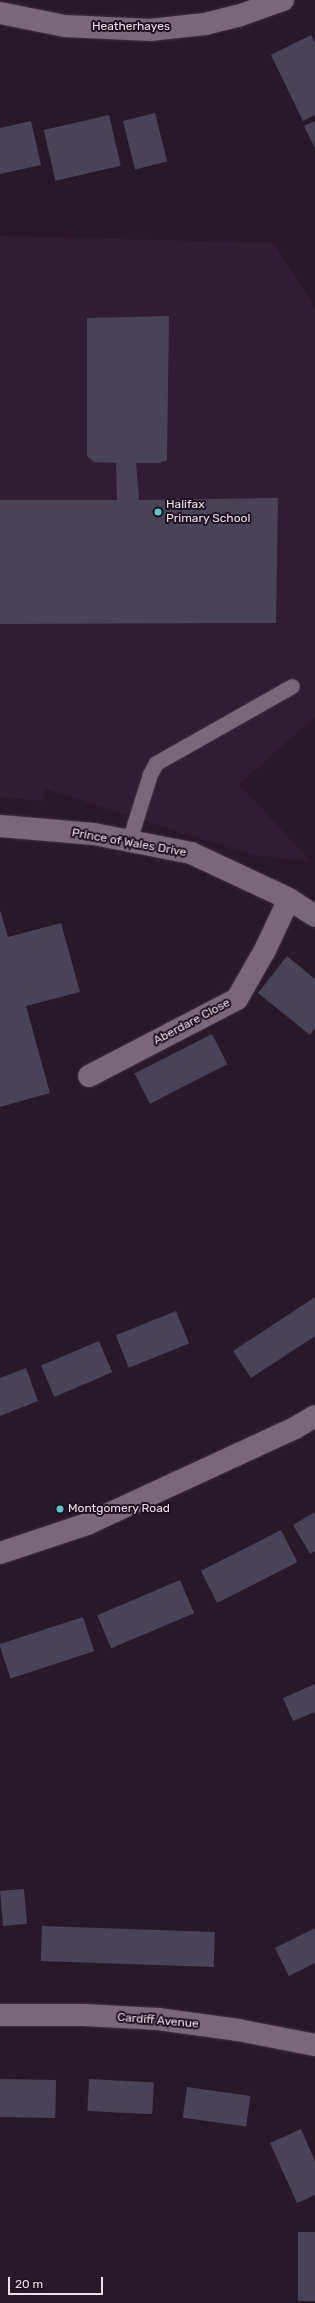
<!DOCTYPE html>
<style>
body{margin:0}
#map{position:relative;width:315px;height:2303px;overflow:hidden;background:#281928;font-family:Rubik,sans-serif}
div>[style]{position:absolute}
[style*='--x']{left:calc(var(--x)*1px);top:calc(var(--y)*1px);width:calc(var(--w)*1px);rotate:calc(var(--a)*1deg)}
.built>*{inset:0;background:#301d32}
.building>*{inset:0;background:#494358;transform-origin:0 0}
.roads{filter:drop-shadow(0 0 1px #403541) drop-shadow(0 0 1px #403541)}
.service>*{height:15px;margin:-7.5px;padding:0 7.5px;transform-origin:7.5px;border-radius:7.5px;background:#79677a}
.minor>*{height:22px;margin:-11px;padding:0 11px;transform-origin:11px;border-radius:11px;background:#79677a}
.dots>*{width:11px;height:11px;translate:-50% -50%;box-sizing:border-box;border:2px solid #1e101f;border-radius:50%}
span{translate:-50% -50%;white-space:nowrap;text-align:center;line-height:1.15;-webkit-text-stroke:4px #1e101f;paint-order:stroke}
.street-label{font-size:12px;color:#ebe1ec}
.poi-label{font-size:12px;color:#ebe1ec}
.left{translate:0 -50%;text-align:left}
.scale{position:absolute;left:8px;top:2277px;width:95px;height:18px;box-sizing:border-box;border:2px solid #ebe1ec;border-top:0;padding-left:5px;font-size:12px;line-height:14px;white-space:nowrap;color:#ebe1ec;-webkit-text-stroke:3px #1e101f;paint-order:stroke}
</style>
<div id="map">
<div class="built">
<i style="clip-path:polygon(0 236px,274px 243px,315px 308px,315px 717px,239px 784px,311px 862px,249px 854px,46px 789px,42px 801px,0 797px)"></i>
</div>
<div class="building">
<i style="clip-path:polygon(311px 35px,315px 43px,315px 115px,303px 121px,271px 55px)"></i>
<i style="left:155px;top:113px;width:50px;height:33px;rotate:76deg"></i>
<i style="left:109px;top:115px;width:52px;height:67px;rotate:77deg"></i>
<i style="clip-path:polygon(31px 121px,41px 165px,0 174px,0 128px)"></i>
<i style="clip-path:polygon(315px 121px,315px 148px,304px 126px)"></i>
<i style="clip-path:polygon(169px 316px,167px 460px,159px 463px,136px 463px,139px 500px,278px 498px,276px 623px,0 624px,0 500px,117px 500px,116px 463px,94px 462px,87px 456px,87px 318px)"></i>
<i style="clip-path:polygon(0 910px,8px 937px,61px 923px,80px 992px,26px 1006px,50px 1093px,0 1107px)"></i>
<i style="clip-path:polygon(287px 956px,315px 979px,315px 1028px,310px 1035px,258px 993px)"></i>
<i style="left:212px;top:1034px;width:34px;height:87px;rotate:63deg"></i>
<i style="clip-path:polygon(315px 1297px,315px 1336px,251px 1378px,233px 1351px)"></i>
<i style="left:176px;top:1311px;width:35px;height:65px;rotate:68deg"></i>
<i style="left:99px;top:1341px;width:34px;height:63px;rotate:67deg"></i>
<i style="clip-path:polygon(26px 1368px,38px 1401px,0 1416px,0 1378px)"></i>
<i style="clip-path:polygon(315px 1512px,315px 1551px,310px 1554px,293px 1525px)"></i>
<i style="left:281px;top:1530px;width:36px;height:90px;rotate:63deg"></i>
<i style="left:180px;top:1580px;width:36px;height:90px;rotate:67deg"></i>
<i style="left:83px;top:1617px;width:36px;height:88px;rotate:72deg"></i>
<i style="clip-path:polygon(315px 1684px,315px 1712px,293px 1721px,283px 1698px)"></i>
<i style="left:24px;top:1889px;width:35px;height:24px;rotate:85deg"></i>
<i style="left:42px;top:1926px;width:173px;height:35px;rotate:2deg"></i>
<i style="clip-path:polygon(315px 1928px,315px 1963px,289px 1976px,275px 1948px)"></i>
<i style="left:0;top:2079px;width:56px;height:38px;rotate:1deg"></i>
<i style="left:89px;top:2079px;width:65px;height:32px;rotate:3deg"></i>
<i style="left:187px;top:2087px;width:64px;height:31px;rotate:8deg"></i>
<i style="clip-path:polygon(301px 2129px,315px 2161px,315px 2195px,297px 2203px,270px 2143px)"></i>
<i style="left:298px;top:2232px;width:17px;height:69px"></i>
</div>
<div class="roads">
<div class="service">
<i style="--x:129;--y:841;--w:70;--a:-72.6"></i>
<i style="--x:150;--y:774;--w:13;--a:-61"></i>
<i style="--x:156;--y:763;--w:156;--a:-29.5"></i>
</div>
<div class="minor">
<i style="--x:0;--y:13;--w:66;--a:11.3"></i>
<i style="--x:65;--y:26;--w:85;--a:2.7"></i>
<i style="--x:150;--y:30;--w:55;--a:-6.2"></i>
<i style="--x:205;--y:24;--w:34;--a:-14"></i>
<i style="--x:238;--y:16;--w:48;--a:-19.6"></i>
<i style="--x:0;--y:826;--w:94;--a:4.9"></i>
<i style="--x:94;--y:834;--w:99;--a:11.1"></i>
<i style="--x:191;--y:853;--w:108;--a:25.1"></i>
<i style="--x:289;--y:899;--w:31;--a:33"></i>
<i style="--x:89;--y:1076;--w:167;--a:-27.5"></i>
<i style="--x:237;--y:999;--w:56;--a:-60.3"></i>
<i style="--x:265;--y:950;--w:56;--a:-64.8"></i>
<i style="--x:0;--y:1553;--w:92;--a:-18.4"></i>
<i style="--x:87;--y:1524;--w:229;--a:-24.8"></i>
<i style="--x:295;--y:1428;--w:23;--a:-31"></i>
<i style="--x:0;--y:2015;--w:84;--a:0"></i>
<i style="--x:84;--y:2015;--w:74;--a:3.1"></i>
<i style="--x:158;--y:2019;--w:81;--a:7.8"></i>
<i style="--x:238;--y:2030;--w:78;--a:11"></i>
</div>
</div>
<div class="dots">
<i style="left:158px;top:512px;background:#54cdc8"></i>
<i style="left:60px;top:1509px;background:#54cdc8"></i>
</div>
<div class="street-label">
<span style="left:131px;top:27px">Heatherhayes</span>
<span style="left:129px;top:843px;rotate:10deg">Prince of Wales Drive</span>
<span style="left:192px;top:1022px;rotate:-28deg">Aberdare Close</span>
<span style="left:158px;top:2021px;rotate:5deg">Cardiff Avenue</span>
</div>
<div class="poi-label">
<span class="left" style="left:166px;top:512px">Halifax<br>Primary School</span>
<span class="left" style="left:68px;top:1509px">Montgomery Road</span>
</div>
<div class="scale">20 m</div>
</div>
